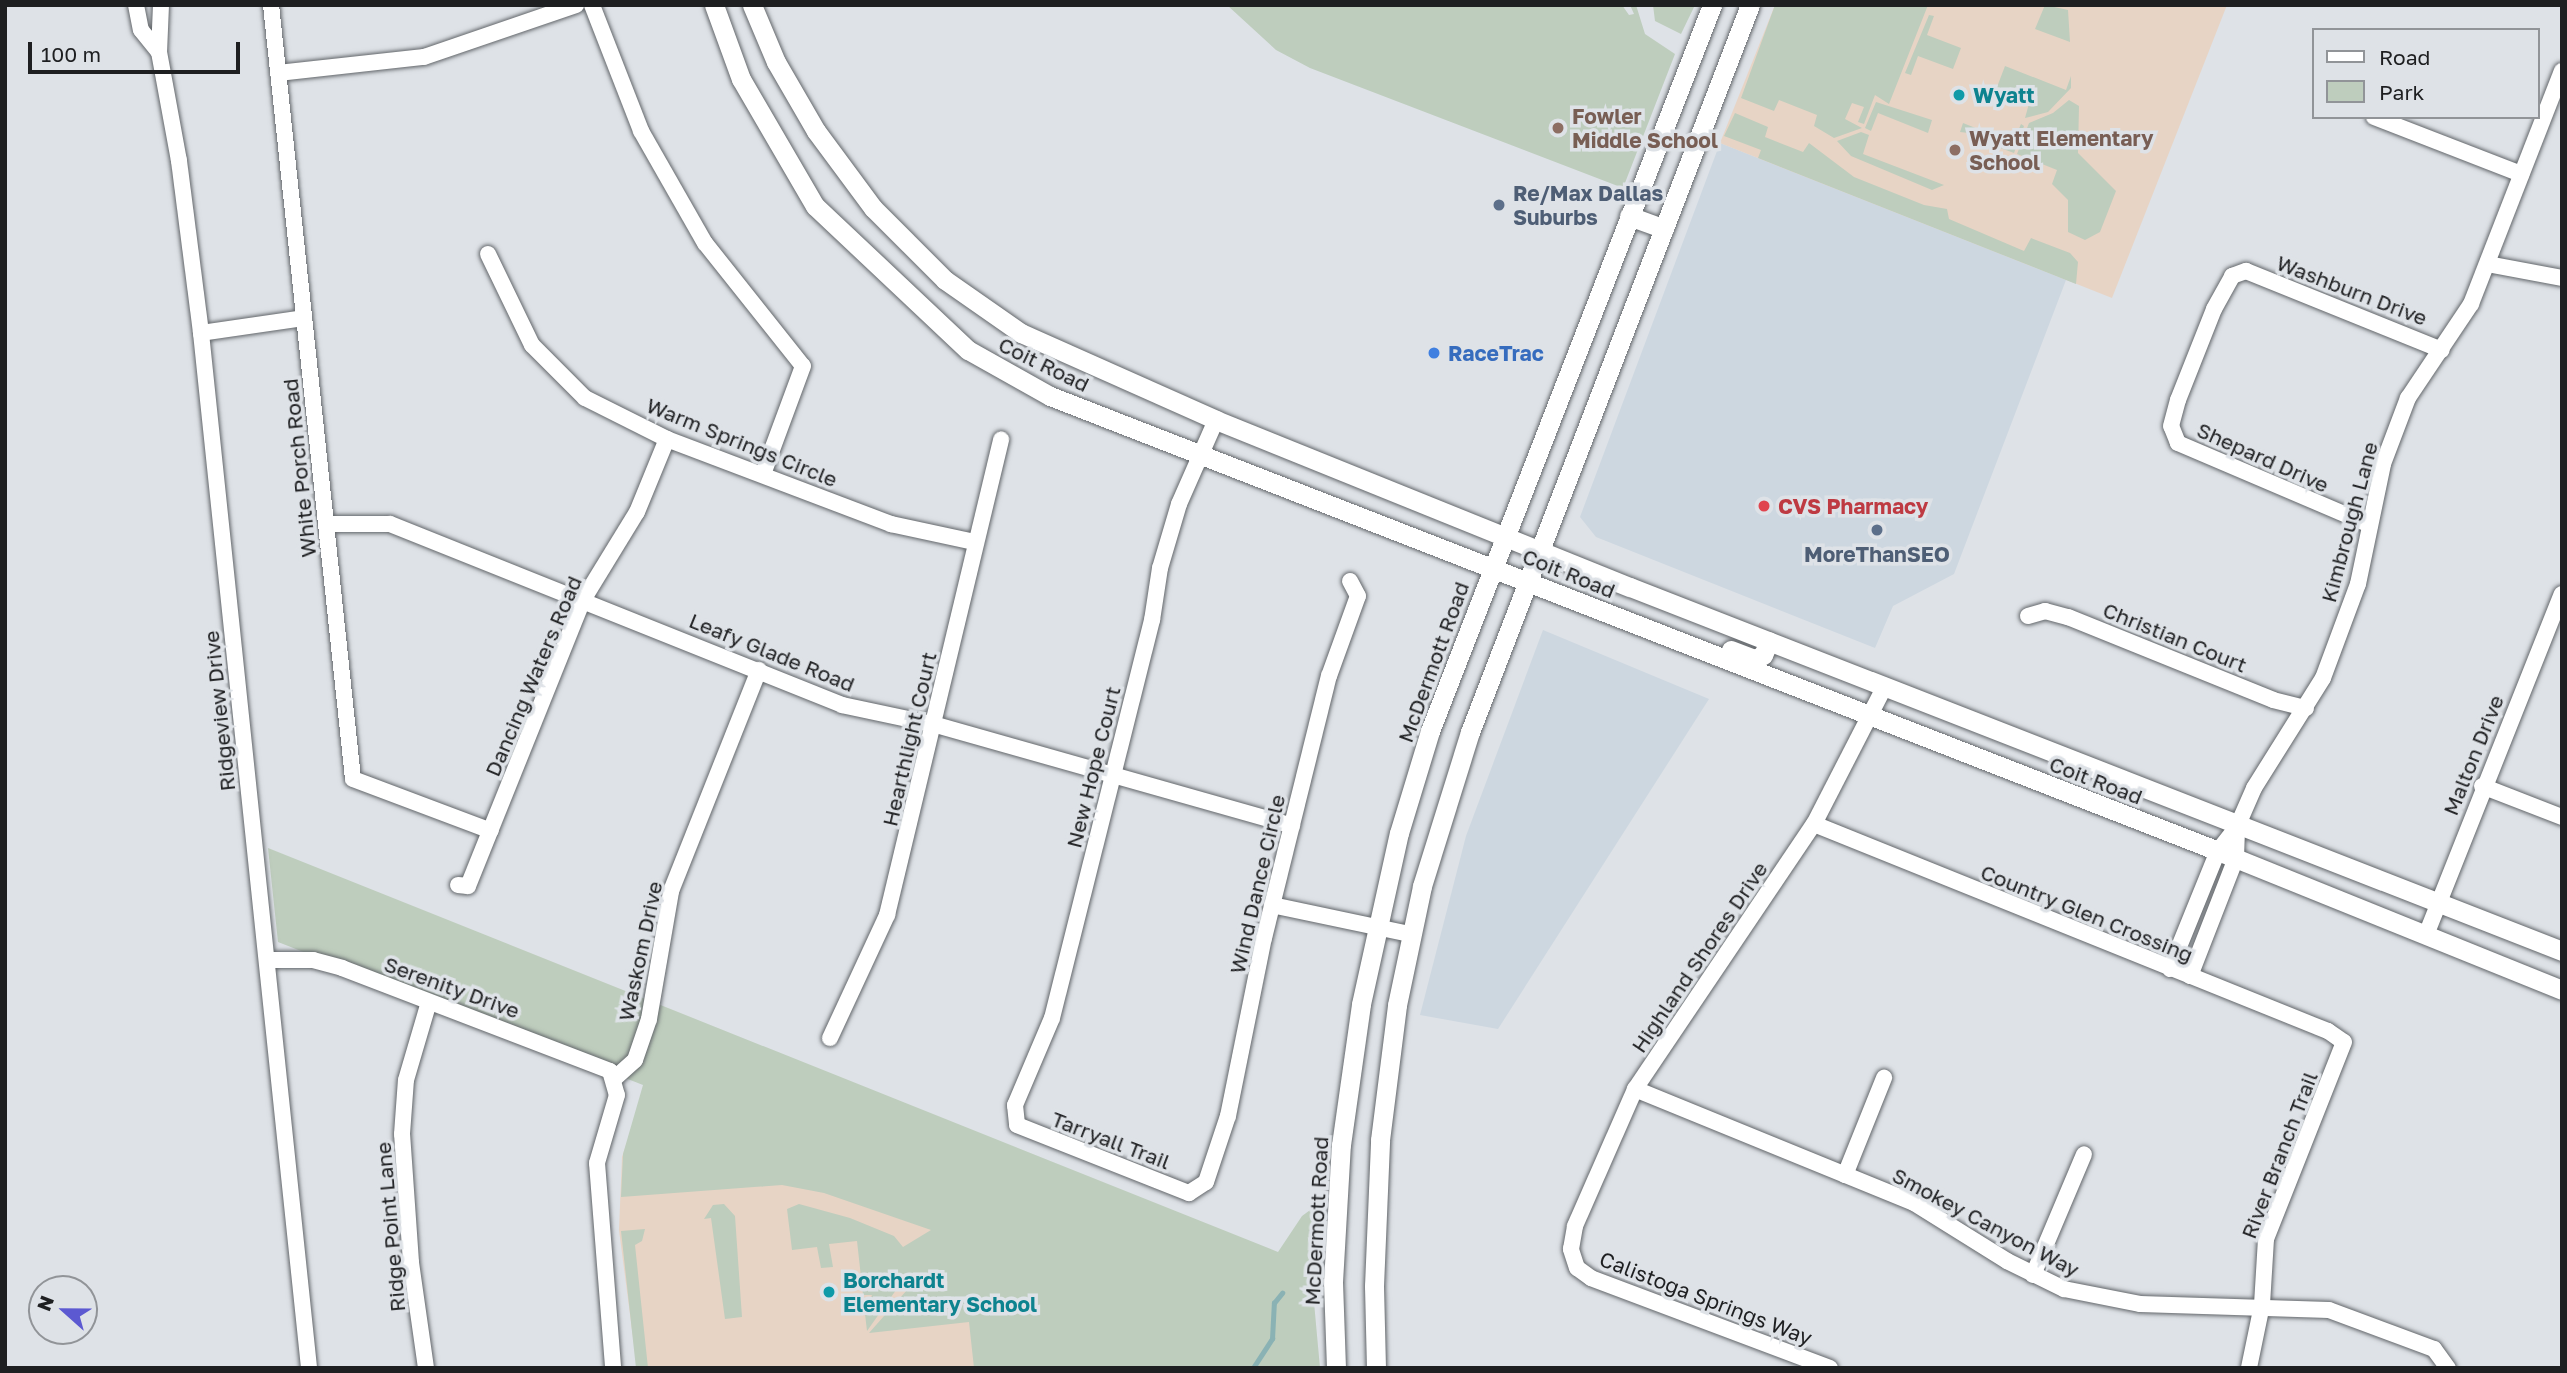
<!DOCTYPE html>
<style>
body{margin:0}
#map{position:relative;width:2567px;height:1373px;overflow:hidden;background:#dee2e7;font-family:"Golos Text",sans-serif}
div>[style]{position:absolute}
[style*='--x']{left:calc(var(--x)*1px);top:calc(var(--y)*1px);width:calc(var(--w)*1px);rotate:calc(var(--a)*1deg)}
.built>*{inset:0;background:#cdd7e0}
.education>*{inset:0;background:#e7d4c5}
.green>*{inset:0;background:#becdbd}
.stream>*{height:4.5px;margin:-2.25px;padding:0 2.25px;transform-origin:2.25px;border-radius:2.25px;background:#8ab2b4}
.roads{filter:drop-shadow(0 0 2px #62666a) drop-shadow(0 0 2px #62666a)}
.minor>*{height:16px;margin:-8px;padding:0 8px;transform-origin:8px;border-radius:8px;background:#fff}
.major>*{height:19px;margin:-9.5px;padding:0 9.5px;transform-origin:9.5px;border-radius:9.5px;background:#fff}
.dots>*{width:19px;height:19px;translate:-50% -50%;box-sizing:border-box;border:4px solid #dee2e7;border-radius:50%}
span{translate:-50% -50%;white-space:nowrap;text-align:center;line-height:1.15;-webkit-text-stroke:7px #dee2e7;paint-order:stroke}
.culture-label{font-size:21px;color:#0d838f;font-weight:700}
.left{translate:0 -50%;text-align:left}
.education-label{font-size:21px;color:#785e54;font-weight:700}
.service-label{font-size:21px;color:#4e5e75;font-weight:700}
.street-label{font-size:21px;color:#1e1f21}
.shop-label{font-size:21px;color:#366cbe;font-weight:700}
.health-label{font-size:21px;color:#be3a42;font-weight:700}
.frame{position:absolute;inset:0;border:7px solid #1e1f21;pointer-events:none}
.legend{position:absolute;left:2312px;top:28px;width:228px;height:91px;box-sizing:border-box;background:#dee2e7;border:2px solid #919498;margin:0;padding:9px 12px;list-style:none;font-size:21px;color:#1e1f21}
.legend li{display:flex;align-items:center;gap:14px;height:35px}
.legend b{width:35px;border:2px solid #919498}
.north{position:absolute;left:28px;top:1275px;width:70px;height:70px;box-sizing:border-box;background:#dee2e7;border:2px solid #919498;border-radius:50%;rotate:291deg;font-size:19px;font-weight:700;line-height:28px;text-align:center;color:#1e1f21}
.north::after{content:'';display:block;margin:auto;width:24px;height:32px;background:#5c59d1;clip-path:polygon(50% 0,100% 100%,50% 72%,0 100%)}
.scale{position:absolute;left:28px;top:42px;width:212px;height:32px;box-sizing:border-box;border:4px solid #1e1f21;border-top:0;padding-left:9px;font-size:21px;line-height:24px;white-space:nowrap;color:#1e1f21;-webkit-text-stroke:5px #dee2e7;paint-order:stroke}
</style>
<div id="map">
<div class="built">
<i style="clip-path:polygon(1720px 143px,2066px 280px,1954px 574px,1893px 606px,1875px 648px,1596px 537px,1580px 517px)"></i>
<i style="clip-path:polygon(1543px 630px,1709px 699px,1498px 1029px,1420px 1015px,1466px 836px)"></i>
</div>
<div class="education">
<i style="clip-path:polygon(1775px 5px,2227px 5px,2112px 298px,1720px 143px)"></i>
<i style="clip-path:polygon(646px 1086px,1042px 1242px,1003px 1368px,637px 1368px,619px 1230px,622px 1157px)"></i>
</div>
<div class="green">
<i style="clip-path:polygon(1227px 5px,1622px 5px,1629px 15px,1634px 14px,1630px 5px,1636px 5px,1645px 34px,1675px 54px,1623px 188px,1310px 68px,1276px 50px)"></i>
<i style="clip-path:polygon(1653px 5px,1695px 5px,1681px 34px,1655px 21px)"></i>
<i style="clip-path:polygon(1775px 5px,1928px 5px,1889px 104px,1875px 95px,1864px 124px,1858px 122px,1864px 107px,1852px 103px,1845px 119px,1862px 128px,1834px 138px,1814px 126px,1817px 115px,1779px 100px,1774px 111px,1741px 98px)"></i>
<i style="clip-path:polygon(2045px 5px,2068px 10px,2070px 42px,2035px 29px)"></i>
<i style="clip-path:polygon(1929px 15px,1934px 16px,1927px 35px,1961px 48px,1953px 69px,1918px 56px,1911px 75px,1905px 73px)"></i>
<i style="clip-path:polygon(2005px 66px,2066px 90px,2071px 76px,2071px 88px,2048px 112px,2025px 118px,2030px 100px,1997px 87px)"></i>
<i style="clip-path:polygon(2069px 100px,2079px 106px,2078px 153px,2116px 191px,2100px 232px,2085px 240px,2068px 232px,2068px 200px,2052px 184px,2057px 170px,2017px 154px,2029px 123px,2053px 113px)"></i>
<i style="clip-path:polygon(1876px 102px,1932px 120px,1928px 133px,1878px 113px,1871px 131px,1865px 128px)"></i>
<i style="clip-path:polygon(1735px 113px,1768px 127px,1765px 137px,1803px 152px,1809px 143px,1854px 177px,1924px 205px,1947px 209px,1949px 219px,2024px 251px,2031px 238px,2070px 253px,2078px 262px,2076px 284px,1758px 158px,1761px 150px,1724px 136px)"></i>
<i style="clip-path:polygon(1963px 123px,2013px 143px,2021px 124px,2024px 126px,2014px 153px,1984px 142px,1977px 134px,1960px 132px)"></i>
<i style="clip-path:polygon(1861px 132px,1869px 135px,1863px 154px,1944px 185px,1932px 190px,1851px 156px,1837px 141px)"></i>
<i style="clip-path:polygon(268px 848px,1278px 1252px,1302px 1216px,1317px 1205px,1314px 1302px,1320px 1368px,974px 1368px,969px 1322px,869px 1333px,907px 1290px,901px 1283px,867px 1331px,865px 1314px,872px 1295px,863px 1295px,857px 1241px,829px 1244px,833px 1267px,821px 1268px,817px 1247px,792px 1250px,787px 1209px,799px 1204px,850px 1218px,894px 1236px,903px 1247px,931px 1230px,824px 1193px,782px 1185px,621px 1197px,623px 1154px,643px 1085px,278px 942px)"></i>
<i style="clip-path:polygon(724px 1204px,735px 1216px,742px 1317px,725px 1319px,711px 1218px,704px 1219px,713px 1205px)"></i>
<i style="clip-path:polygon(645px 1229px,642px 1241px,635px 1245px,648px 1368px,636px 1368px,621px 1231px)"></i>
</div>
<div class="stream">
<i style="--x:1253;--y:1368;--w:35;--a:-57"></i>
<i style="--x:1272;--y:1339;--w:36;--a:-87"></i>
<i style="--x:1274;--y:1303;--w:13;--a:-51"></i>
</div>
<div class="roads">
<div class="minor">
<i style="--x:136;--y:5;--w:25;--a:79"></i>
<i style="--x:141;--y:30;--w:28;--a:51"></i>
<i style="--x:161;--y:5;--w:47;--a:92.4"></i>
<i style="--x:159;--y:52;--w:111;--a:79.6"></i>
<i style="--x:179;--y:161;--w:173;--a:82.7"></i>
<i style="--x:201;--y:333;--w:1041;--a:84.04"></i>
<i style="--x:271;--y:5;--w:778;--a:83.95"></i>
<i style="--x:353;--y:779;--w:147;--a:20.6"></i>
<i style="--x:592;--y:5;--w:135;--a:68.7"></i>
<i style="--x:641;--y:131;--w:129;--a:60.3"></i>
<i style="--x:705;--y:243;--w:157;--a:51.5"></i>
<i style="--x:803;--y:366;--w:115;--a:110.3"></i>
<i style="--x:278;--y:73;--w:147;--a:-6.3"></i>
<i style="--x:424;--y:57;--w:161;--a:-18.9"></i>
<i style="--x:2374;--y:117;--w:158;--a:21.2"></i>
<i style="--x:488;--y:254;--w:101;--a:64.2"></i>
<i style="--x:532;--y:345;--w:75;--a:45"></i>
<i style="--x:585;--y:398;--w:92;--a:26.6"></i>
<i style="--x:667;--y:439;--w:240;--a:20.8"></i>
<i style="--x:891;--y:524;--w:85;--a:12.2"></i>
<i style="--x:2488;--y:264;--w:75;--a:10.7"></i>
<i style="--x:201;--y:333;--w:104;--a:-8.3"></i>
<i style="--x:1216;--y:420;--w:92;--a:113.8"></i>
<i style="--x:1179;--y:504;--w:67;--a:106.5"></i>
<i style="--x:1160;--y:568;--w:53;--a:98.7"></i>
<i style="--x:1152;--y:620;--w:410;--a:104.1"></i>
<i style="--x:1052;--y:1018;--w:95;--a:113"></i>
<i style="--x:1015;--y:1105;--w:20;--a:84"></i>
<i style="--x:1017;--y:1125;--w:185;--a:21.6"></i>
<i style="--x:1189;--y:1193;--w:20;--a:-33"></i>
<i style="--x:1206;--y:1182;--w:70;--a:-71.6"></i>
<i style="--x:1228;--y:1116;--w:182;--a:-78.6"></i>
<i style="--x:1264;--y:938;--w:270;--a:-76.1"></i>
<i style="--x:1329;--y:676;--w:85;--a:-70.1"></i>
<i style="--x:1358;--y:596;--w:17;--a:-118"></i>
<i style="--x:326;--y:524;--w:64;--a:0"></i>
<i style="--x:390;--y:524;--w:487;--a:21.8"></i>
<i style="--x:842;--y:705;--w:96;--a:12"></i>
<i style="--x:936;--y:725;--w:370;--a:15.8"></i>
<i style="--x:2370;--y:525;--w:209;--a:-156.9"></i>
<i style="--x:2178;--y:443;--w:18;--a:-112"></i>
<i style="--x:2171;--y:426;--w:27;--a:-75"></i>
<i style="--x:2178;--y:400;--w:98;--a:-68.4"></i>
<i style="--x:2214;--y:309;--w:38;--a:-61"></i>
<i style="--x:2232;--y:276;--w:15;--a:-20"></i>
<i style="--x:2246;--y:271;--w:211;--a:22"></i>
<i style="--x:2028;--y:616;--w:18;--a:-16"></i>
<i style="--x:2045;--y:611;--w:24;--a:15"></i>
<i style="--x:2068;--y:617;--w:221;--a:22"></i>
<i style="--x:2273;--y:700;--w:34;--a:14"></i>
<i style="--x:2482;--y:786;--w:86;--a:21.2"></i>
<i style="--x:1814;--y:824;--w:554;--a:21.94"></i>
<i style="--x:2328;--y:1031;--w:19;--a:35"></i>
<i style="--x:2344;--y:1042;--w:212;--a:111.6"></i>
<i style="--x:2266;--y:1239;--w:66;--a:93.5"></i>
<i style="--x:2262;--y:1305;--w:64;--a:101.7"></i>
<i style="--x:458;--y:885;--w:10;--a:6"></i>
<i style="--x:468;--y:886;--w:308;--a:-68.1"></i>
<i style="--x:583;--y:600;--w:103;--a:-58.5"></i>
<i style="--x:637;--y:512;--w:79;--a:-67.7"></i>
<i style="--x:1272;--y:905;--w:141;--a:11.9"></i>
<i style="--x:2426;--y:935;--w:367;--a:-68.3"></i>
<i style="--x:267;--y:960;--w:46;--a:0"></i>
<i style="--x:313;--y:960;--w:30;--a:15"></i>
<i style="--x:342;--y:968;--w:287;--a:21"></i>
<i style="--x:610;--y:1071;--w:25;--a:74"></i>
<i style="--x:617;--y:1095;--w:71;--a:106.4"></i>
<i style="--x:597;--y:1163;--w:206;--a:85.5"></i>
<i style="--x:2170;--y:969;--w:127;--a:-67.9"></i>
<i style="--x:2218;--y:851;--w:31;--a:-52"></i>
<i style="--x:2237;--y:827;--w:43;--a:-66.4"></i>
<i style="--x:2254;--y:788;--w:130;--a:-57.9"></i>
<i style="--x:2323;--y:678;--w:100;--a:-69.6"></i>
<i style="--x:2358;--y:584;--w:123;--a:-78.2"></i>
<i style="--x:2383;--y:464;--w:71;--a:-69.3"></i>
<i style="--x:2408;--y:398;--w:113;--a:-56.2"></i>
<i style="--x:2471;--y:304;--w:250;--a:-68.7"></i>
<i style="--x:2190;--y:976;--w:127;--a:-68.7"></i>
<i style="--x:2236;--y:858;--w:31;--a:-88"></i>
<i style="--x:830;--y:1038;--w:136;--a:-65.1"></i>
<i style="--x:887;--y:915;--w:489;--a:-76.5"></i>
<i style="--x:615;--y:1078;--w:27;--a:-42"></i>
<i style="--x:635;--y:1060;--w:43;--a:-71.1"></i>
<i style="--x:649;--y:1019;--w:130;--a:-80.2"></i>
<i style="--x:671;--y:891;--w:238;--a:-68.3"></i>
<i style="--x:1635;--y:1089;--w:301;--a:22.2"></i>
<i style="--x:1914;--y:1203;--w:110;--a:31.9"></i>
<i style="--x:2007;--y:1261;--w:64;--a:26.2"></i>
<i style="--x:2064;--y:1289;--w:77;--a:11.2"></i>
<i style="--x:2140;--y:1304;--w:189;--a:1.8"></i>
<i style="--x:2329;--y:1310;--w:112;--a:20.4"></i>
<i style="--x:2434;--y:1349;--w:24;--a:54"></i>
<i style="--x:1845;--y:1175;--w:105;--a:-68.1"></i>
<i style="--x:2033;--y:1275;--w:131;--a:-67.1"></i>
<i style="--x:426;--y:1368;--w:107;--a:-98.1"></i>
<i style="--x:411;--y:1262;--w:128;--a:-94"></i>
<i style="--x:402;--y:1134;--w:54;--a:-85.8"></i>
<i style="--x:406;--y:1080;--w:81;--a:-73.6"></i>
<i style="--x:1830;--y:1368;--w:255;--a:-159.4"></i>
<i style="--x:1591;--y:1278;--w:17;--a:-144"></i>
<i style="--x:1577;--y:1268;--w:20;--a:-108"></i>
<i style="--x:1571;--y:1249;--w:23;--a:-80"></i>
<i style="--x:1575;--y:1226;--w:150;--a:-66.3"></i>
<i style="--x:1635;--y:1089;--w:320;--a:-56"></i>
<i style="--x:1814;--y:824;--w:155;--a:-62.8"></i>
</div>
<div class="major">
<i style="--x:714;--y:5;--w:79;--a:70"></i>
<i style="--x:741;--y:79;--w:147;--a:59.8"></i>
<i style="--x:815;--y:206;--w:210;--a:43.3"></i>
<i style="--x:968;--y:350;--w:94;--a:29.3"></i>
<i style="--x:1050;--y:396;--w:1253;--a:21.28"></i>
<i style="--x:2218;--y:851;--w:371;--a:22"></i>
<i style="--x:752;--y:5;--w:62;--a:67.2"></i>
<i style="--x:776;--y:62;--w:80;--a:59.9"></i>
<i style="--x:816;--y:131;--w:96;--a:53.5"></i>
<i style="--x:873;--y:208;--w:102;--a:45"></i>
<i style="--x:945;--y:280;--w:93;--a:34.9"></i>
<i style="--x:1021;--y:333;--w:214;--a:24"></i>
<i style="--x:1216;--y:420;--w:446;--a:22"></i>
<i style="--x:1630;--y:587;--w:1001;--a:21.33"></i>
<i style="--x:1629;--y:216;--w:37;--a:20"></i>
<i style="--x:1731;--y:650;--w:26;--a:21"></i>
<i style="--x:1755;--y:659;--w:9;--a:-27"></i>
<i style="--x:1763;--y:655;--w:15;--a:-67"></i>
<i style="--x:1336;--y:1368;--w:86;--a:-92"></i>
<i style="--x:1333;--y:1282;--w:137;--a:-86.7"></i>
<i style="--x:1341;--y:1145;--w:142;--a:-81.9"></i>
<i style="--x:1361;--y:1004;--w:175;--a:-77.5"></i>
<i style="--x:1399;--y:833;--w:107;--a:-73.1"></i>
<i style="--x:1430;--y:731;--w:779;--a:-68.77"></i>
<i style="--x:1376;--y:1368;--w:82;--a:-91.4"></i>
<i style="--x:1374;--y:1286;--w:146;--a:-87.6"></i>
<i style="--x:1380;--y:1140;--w:136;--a:-82.8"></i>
<i style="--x:1397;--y:1005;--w:122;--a:-78.1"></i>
<i style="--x:1422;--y:886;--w:161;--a:-72.7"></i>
<i style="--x:1470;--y:732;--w:779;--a:-68.94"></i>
</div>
</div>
<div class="dots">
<i style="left:1959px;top:95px;background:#0f9aa8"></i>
<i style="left:1558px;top:128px;background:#8d6e63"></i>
<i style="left:1955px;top:150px;background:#8d6e63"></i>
<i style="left:1499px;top:205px;background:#5c6f8a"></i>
<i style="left:1434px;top:353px;background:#3f7fe0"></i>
<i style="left:1764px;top:506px;background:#e0444e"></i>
<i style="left:1877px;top:530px;background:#5c6f8a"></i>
<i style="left:829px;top:1292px;background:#0f9aa8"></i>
</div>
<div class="culture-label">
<span class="left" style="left:1973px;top:95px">Wyatt</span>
<span class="left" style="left:843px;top:1292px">Borchardt<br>Elementary School</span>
</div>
<div class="education-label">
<span class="left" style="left:1572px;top:128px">Fowler<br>Middle School</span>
<span class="left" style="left:1969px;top:150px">Wyatt Elementary<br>School</span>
</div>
<div class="service-label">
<span class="left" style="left:1513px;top:205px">Re/Max Dallas<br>Suburbs</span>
<span style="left:1877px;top:554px">MoreThanSEO</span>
</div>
<div class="street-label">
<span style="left:2352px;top:290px;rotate:21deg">Washburn Drive</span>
<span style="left:1044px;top:364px;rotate:26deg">Coit Road</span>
<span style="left:742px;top:442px;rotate:22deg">Warm Springs Circle</span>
<span style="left:2263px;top:457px;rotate:24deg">Shepard Drive</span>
<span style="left:299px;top:468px;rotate:-96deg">White Porch Road</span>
<span style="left:2349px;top:522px;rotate:-75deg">Kimbrough Lane</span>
<span style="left:1569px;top:573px;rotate:22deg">Coit Road</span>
<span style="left:2175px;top:637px;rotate:22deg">Christian Court</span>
<span style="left:772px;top:652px;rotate:22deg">Leafy Glade Road</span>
<span style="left:1433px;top:662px;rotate:-70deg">McDermott Road</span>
<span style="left:533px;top:676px;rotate:-67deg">Dancing Waters Road</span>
<span style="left:219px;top:711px;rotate:-96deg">Ridgeview Drive</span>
<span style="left:909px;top:739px;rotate:-77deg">Hearthlight Court</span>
<span style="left:2473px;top:755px;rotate:-68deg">Malton Drive</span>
<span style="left:1093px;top:767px;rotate:-76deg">New Hope Court</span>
<span style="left:2096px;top:780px;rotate:21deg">Coit Road</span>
<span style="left:1257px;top:884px;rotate:-77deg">Wind Dance Circle</span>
<span style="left:2087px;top:913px;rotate:22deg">Country Glen Crossing</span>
<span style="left:640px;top:951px;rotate:-78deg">Waskom Drive</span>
<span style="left:1699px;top:957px;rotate:-56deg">Highland Shores Drive</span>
<span style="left:452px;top:987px;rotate:20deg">Serenity Drive</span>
<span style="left:1111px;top:1140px;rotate:21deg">Tarryall Trail</span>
<span style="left:2279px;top:1155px;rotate:-69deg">River Branch Trail</span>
<span style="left:1316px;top:1221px;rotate:-87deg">McDermott Road</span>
<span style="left:1986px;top:1222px;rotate:28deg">Smokey Canyon Way</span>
<span style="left:390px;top:1227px;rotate:-95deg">Ridge Point Lane</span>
<span style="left:1706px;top:1298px;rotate:21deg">Calistoga Springs Way</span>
</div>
<div class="shop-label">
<span class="left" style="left:1448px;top:353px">RaceTrac</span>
</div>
<div class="health-label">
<span class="left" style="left:1778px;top:506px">CVS Pharmacy</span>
</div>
<div class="frame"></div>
<ul class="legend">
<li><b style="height:9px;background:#fff"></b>Road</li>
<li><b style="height:19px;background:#becdbd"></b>Park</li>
</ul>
<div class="north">N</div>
<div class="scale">100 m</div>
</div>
